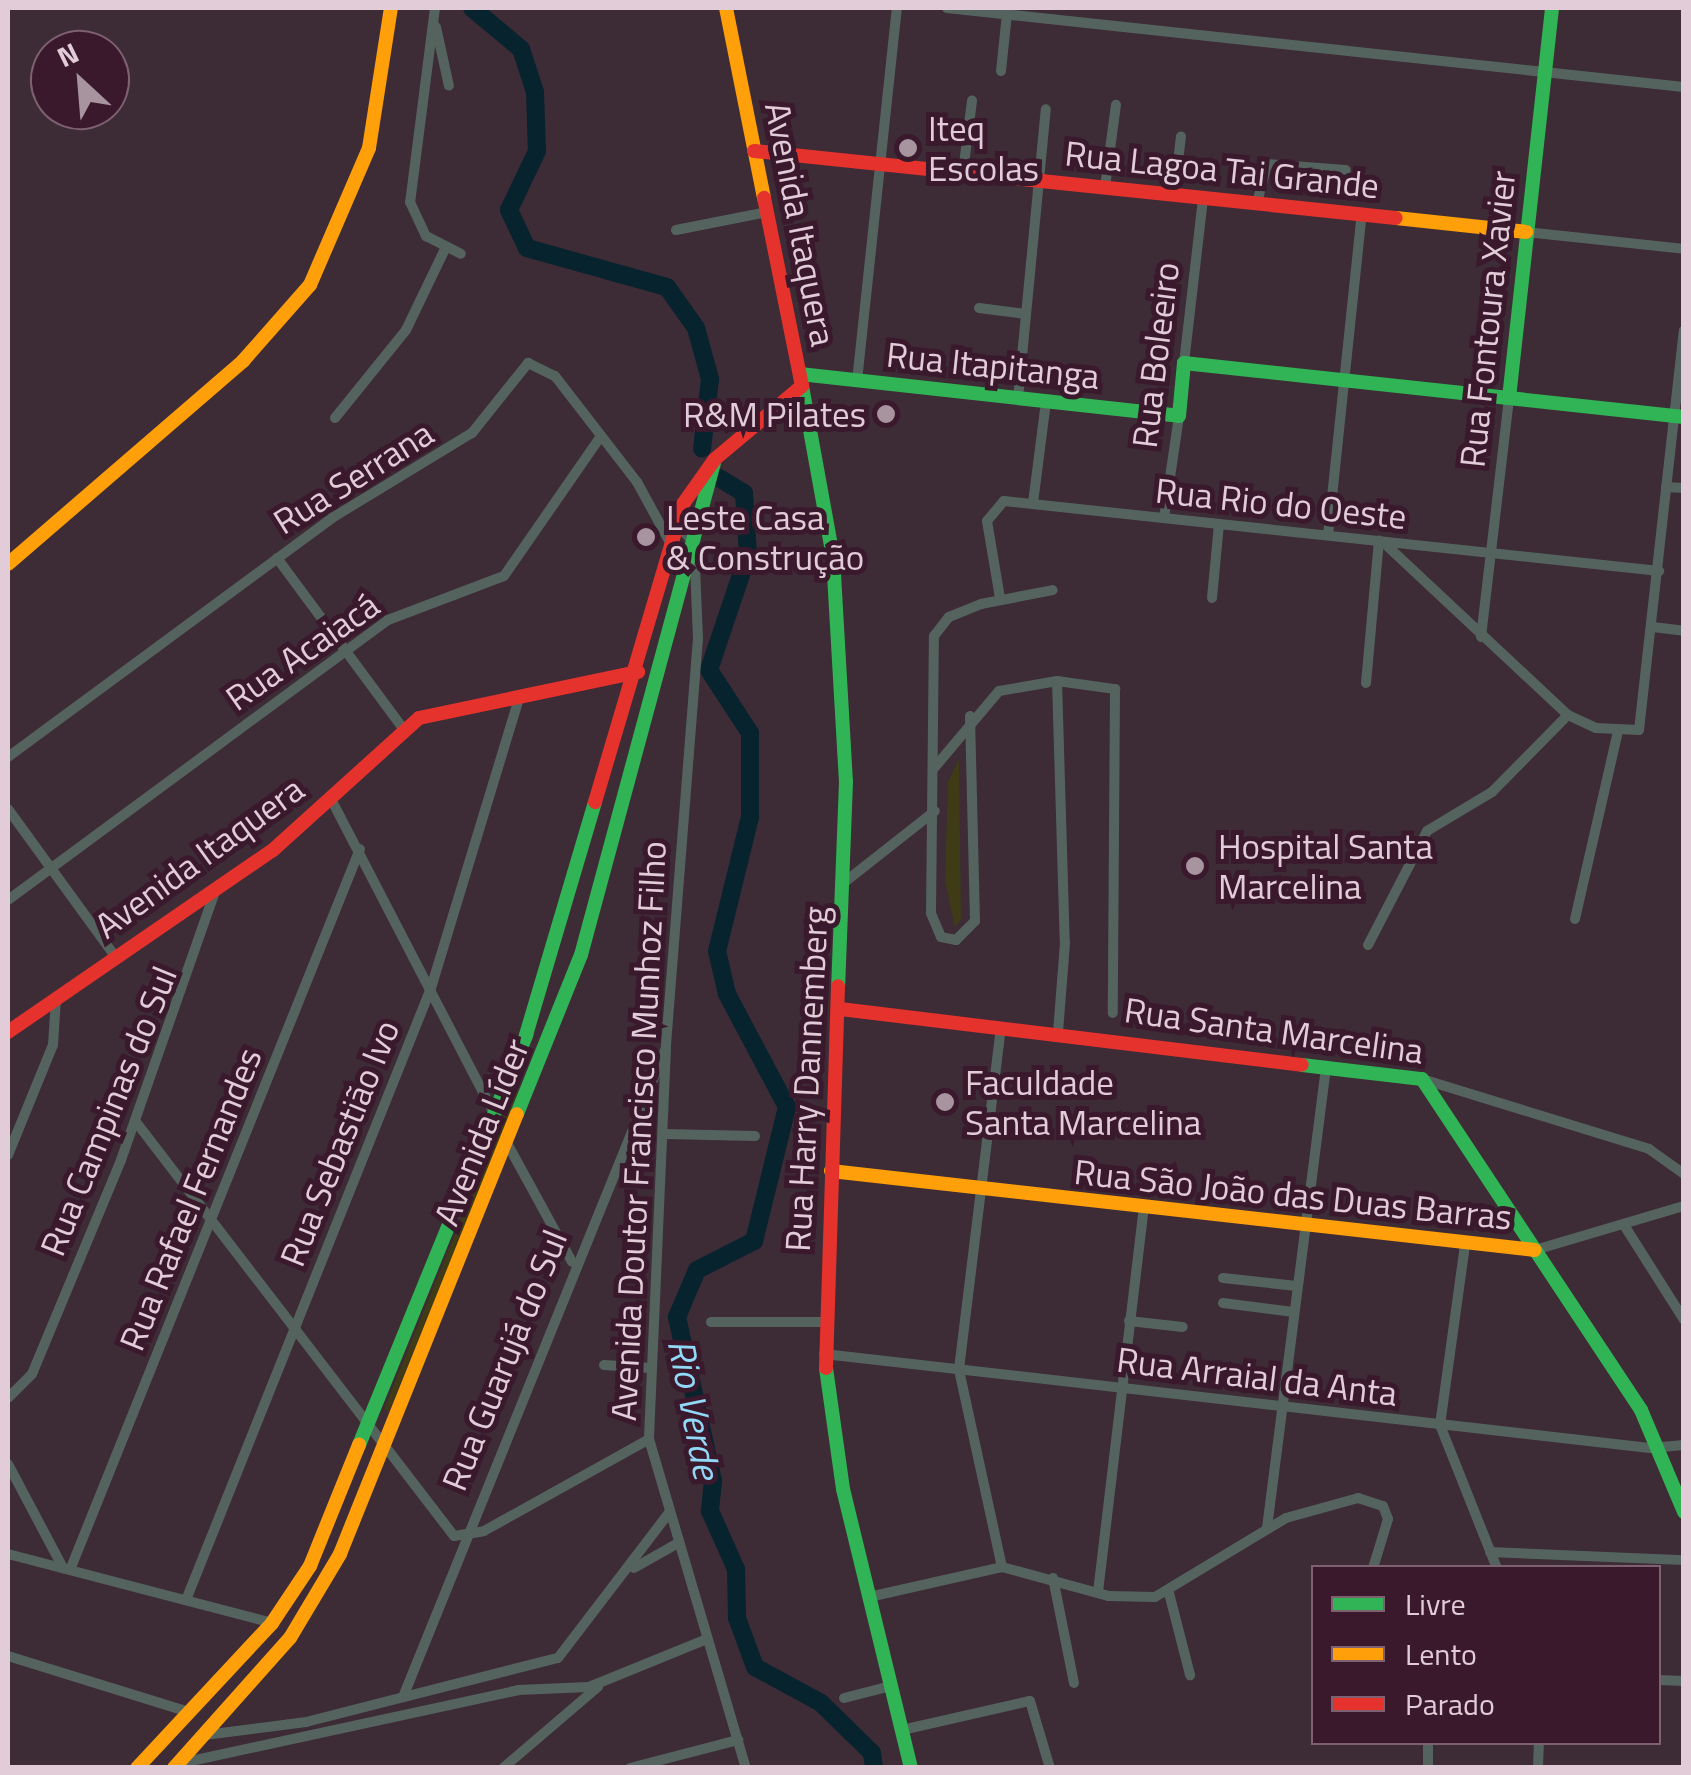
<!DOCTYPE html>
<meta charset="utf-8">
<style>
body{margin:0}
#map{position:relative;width:1691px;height:1775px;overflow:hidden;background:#3d2b36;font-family:"Titillium Web",sans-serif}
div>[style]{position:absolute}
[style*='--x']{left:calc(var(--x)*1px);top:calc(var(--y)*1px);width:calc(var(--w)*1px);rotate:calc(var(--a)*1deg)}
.green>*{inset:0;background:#3f3b17}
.river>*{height:18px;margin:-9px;padding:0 9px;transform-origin:9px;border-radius:9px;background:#06232e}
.street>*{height:10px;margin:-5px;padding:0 5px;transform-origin:5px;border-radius:5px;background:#54635d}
.fast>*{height:14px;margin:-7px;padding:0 7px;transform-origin:7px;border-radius:7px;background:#30b455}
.slow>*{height:14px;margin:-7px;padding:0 7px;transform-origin:7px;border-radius:7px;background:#ff9f0a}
.jam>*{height:14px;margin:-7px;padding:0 7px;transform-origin:7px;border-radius:7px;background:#e5322d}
.dots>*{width:28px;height:28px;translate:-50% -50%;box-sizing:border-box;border:5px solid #3a192d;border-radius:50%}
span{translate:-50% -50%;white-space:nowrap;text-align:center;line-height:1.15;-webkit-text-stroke:10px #3a192d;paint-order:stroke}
.poi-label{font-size:35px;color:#e2ccd7}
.left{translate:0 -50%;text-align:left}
.right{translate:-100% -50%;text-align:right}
.street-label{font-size:35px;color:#e2ccd7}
.water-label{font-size:38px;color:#91d9f6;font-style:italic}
.frame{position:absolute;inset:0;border:10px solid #e2ccd7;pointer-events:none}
.legend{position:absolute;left:1311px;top:1565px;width:350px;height:180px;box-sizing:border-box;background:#3a192d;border:2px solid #7d6171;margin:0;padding:12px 18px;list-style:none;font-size:30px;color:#e2ccd7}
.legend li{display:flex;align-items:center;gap:20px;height:50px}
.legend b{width:50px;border:2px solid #7d6171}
.north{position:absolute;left:30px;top:30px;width:100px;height:100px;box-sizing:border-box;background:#3a192d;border:2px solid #7d6171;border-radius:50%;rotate:334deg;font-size:28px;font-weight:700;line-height:40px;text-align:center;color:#e2ccd7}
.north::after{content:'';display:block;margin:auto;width:35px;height:45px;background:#a8949f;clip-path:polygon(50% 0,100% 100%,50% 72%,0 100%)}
</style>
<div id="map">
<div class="green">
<i style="clip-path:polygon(959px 759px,961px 919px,955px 927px,945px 881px,948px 782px)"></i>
<i style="clip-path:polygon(514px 1089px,520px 1092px,389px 1411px,384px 1409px)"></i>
</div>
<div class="river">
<i style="--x:472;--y:8;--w:64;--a:39.9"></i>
<i style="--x:521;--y:49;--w:45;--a:72"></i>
<i style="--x:535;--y:92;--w:59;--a:88.1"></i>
<i style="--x:537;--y:151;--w:65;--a:115.4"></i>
<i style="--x:509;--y:210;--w:42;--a:64.7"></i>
<i style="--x:527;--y:248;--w:145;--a:15.6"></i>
<i style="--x:667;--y:287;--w:50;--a:54.7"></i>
<i style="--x:696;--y:328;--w:53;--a:74.6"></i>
<i style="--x:710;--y:379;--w:70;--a:96.5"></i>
<i style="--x:719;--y:478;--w:29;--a:31"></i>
<i style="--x:744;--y:493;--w:61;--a:86.2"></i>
<i style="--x:748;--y:554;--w:122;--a:108.6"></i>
<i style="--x:709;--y:670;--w:75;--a:56.9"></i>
<i style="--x:750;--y:733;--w:84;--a:90"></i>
<i style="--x:750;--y:817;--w:138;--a:103.8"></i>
<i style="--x:717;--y:951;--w:44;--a:76.9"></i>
<i style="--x:727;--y:994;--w:128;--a:62"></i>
<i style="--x:787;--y:1107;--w:138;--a:103.8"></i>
<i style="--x:754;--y:1241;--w:64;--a:153"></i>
<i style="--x:697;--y:1270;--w:51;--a:113.1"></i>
<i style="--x:677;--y:1317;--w:168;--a:77.6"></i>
<i style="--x:713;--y:1481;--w:30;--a:96"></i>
<i style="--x:710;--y:1511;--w:64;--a:65.9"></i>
<i style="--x:736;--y:1569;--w:49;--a:88.8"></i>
<i style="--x:737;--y:1618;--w:52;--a:69.8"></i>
<i style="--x:755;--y:1667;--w:75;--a:28.6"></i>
<i style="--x:821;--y:1703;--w:71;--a:44.4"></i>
<i style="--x:872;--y:1753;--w:15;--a:82"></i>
</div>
<div class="street">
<i style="--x:435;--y:8;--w:196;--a:97.3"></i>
<i style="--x:410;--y:202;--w:38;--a:65"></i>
<i style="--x:426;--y:236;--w:39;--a:27"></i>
<i style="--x:947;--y:8;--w:741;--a:6.12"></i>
<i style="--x:436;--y:27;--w:60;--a:77.6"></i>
<i style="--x:1001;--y:71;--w:57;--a:-84"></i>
<i style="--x:963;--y:172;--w:72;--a:-82.8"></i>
<i style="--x:1105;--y:187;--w:83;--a:-82.4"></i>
<i style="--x:1174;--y:195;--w:59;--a:-83.2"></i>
<i style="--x:1257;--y:203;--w:40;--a:-75.6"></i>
<i style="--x:1267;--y:164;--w:79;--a:4.3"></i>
<i style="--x:676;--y:230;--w:93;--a:-11.2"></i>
<i style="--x:1526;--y:232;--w:159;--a:6.1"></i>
<i style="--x:979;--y:308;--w:47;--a:7.3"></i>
<i style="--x:1184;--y:363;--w:166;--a:-83.4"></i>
<i style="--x:857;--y:381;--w:375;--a:-83.9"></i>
<i style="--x:1018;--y:398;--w:290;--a:-84.5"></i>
<i style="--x:335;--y:418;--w:113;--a:-51.1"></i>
<i style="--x:406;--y:330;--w:90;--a:-64.3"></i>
<i style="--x:1666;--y:487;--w:18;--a:3"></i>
<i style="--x:1033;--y:503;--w:103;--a:-82.7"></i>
<i style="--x:1164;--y:518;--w:103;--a:-81.6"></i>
<i style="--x:676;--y:523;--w:27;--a:48"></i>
<i style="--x:694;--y:543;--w:95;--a:87.6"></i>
<i style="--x:698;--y:638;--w:411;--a:94.5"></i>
<i style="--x:666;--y:1048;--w:391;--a:92.5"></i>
<i style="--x:649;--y:1439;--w:343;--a:73.6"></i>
<i style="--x:1328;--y:535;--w:323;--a:-84"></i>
<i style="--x:1383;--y:542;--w:253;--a:43.1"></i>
<i style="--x:1568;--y:715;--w:31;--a:25"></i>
<i style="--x:1596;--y:728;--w:43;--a:2.7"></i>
<i style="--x:1639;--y:730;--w:402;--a:-83.6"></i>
<i style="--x:277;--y:558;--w:212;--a:53.5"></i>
<i style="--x:1000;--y:598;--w:78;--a:-99.6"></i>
<i style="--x:987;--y:521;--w:26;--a:-50"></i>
<i style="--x:1004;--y:501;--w:659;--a:6.1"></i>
<i style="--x:1212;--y:598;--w:74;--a:-84.6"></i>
<i style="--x:1653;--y:627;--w:31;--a:7"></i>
<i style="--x:1481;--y:637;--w:241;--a:-83.3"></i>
<i style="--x:1057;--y:681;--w:262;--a:88.3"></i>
<i style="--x:1065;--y:943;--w:88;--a:94.5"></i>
<i style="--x:1366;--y:683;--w:143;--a:-84.8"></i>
<i style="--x:970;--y:716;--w:205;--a:88.6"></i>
<i style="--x:975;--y:921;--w:27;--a:135"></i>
<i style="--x:956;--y:940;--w:15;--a:-169"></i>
<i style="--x:941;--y:937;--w:26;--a:-113"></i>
<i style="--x:931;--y:913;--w:277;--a:-89.4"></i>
<i style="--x:934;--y:636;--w:24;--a:-52"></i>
<i style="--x:949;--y:617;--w:35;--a:-22"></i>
<i style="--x:981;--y:604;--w:73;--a:-11"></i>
<i style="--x:8;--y:757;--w:403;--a:-36.4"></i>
<i style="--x:332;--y:518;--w:164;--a:-31.3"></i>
<i style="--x:472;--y:433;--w:90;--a:-51.3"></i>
<i style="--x:528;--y:363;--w:30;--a:26"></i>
<i style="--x:555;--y:376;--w:134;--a:52.3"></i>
<i style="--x:637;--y:482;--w:100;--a:61.4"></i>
<i style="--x:935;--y:767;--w:99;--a:-49.9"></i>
<i style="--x:999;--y:691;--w:59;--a:-9.8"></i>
<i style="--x:1057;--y:681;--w:59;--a:7.9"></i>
<i style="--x:1115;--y:689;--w:324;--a:90.4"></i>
<i style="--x:331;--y:799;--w:354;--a:62.6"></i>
<i style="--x:8;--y:809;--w:180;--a:54"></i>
<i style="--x:846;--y:881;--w:113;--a:-38.2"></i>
<i style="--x:8;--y:900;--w:472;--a:-36.4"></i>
<i style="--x:388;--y:620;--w:124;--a:-20.8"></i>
<i style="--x:504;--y:576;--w:170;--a:-55.3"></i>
<i style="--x:1575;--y:919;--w:193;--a:-77.1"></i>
<i style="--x:1368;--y:945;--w:128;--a:-62.6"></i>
<i style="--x:1427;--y:831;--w:76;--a:-31"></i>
<i style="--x:1492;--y:792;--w:108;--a:-45.4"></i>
<i style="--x:1001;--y:1027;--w:346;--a:97"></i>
<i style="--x:959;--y:1370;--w:202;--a:77.7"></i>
<i style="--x:1422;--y:1079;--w:238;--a:17.1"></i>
<i style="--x:1649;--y:1149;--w:43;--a:35.5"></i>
<i style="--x:136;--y:1122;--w:522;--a:52.47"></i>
<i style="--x:454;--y:1536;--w:30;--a:-9"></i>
<i style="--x:484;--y:1531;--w:189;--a:-29.1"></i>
<i style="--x:665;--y:1134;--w:90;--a:1.3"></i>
<i style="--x:508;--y:1145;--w:133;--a:61.3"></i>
<i style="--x:8;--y:1155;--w:119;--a:-67.8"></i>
<i style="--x:53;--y:1045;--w:47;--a:-86.3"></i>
<i style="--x:1624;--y:1225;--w:112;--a:57.7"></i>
<i style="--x:1465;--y:1245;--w:182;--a:97.9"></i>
<i style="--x:1440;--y:1425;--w:154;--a:68.3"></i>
<i style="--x:1535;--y:1250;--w:155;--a:-16.5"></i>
<i style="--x:1223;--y:1278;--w:74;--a:6.2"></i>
<i style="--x:1223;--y:1303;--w:71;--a:7.3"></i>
<i style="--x:1129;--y:1321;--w:54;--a:6.3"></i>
<i style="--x:711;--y:1322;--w:114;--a:0"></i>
<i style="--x:824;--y:1354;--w:831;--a:6.49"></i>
<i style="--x:1650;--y:1448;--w:34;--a:-5"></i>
<i style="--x:604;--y:1365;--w:46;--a:3.7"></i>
<i style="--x:8;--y:1398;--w:34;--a:-45"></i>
<i style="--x:32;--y:1374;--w:232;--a:-67.4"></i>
<i style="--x:121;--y:1160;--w:288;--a:-70.7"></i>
<i style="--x:8;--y:1464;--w:118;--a:62.1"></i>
<i style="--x:1267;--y:1528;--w:466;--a:-82.7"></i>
<i style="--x:1490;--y:1552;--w:194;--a:2.4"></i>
<i style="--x:8;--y:1554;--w:273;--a:14.6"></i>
<i style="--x:634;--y:1568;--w:51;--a:-29.6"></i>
<i style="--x:70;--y:1570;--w:777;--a:-68.09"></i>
<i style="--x:1053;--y:1578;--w:107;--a:78.7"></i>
<i style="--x:1098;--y:1592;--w:387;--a:-83.2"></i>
<i style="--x:1169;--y:1593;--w:85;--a:75.6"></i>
<i style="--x:869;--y:1597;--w:136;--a:-12.7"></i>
<i style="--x:1002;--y:1567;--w:111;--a:15.2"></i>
<i style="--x:1109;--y:1596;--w:46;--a:1.2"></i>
<i style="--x:1155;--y:1597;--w:153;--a:-31.1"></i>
<i style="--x:1286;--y:1518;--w:75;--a:-15.5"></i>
<i style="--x:1358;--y:1498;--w:26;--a:18"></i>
<i style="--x:1383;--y:1506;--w:14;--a:69"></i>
<i style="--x:1388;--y:1519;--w:51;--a:107"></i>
<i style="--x:186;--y:1600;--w:659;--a:-68.18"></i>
<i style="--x:431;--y:988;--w:303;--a:-73.1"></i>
<i style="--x:8;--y:1656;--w:189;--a:17.2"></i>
<i style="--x:1658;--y:1680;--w:26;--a:2"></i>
<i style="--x:403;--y:1697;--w:698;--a:-67.95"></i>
<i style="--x:844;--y:1698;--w:49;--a:-14.3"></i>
<i style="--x:902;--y:1730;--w:131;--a:-12.8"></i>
<i style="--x:1030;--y:1701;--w:70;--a:73.4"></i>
<i style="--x:205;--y:1735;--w:102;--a:-7.3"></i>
<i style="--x:306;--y:1722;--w:260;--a:-14.3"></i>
<i style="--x:558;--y:1658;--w:183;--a:-52.6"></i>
<i style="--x:177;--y:1764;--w:349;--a:-12.2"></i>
<i style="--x:518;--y:1690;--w:71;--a:-2.4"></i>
<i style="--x:589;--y:1687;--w:127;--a:-22.1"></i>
<i style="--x:503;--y:1768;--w:125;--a:-40.5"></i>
<i style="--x:630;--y:1768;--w:112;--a:-14.5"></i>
<i style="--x:1428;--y:1768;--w:26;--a:-90"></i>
<i style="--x:1538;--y:1768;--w:26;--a:-88"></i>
</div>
<div class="fast">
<i style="--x:800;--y:374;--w:381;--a:6.3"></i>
<i style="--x:1179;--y:416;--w:53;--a:-84.6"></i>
<i style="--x:1184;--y:363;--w:503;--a:6.16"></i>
<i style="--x:802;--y:386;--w:174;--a:79.7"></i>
<i style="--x:833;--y:557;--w:225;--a:86.7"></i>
<i style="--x:846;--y:782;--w:204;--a:92.2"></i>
<i style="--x:1509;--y:398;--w:392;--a:-83.7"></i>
<i style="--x:1302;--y:1065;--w:121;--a:6.7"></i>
<i style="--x:1422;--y:1079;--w:397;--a:56.5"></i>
<i style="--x:1641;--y:1410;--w:111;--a:67.1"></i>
<i style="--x:517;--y:1114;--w:171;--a:-68.1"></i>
<i style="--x:581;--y:955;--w:510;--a:-74.87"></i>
<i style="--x:826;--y:1368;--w:122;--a:82"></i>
<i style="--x:843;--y:1489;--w:287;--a:76.3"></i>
<i style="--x:359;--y:1445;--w:443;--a:-67.8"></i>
<i style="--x:526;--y:1035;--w:243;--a:-73.5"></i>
</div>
<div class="slow">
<i style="--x:726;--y:8;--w:194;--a:78.7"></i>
<i style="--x:1396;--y:218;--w:131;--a:6.1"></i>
<i style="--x:8;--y:564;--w:311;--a:-40.8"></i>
<i style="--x:243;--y:361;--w:101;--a:-48.6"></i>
<i style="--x:310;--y:285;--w:149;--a:-66.7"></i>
<i style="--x:369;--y:148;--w:142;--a:-81.1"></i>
<i style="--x:831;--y:1171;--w:708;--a:6.4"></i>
<i style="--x:137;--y:1768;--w:198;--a:-47"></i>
<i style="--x:272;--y:1623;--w:69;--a:-56.3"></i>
<i style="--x:310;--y:1566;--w:131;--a:-68"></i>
<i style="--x:174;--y:1768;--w:174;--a:-48.3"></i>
<i style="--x:290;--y:1638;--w:98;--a:-59.2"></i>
<i style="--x:340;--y:1554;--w:474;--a:-68.1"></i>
</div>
<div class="jam">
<i style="--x:754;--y:151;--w:645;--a:5.96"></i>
<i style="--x:595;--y:802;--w:311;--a:-73.5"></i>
<i style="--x:683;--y:504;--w:55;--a:-54.6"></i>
<i style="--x:715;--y:459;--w:114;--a:-40"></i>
<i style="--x:802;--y:386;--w:192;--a:-101.4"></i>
<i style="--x:840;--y:1009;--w:465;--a:6.9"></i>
<i style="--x:8;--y:1032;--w:321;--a:-34.5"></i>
<i style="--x:273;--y:850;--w:197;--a:-42.1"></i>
<i style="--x:419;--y:718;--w:224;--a:-11.9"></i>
<i style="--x:826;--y:1368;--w:382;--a:-88.2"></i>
</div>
<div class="dots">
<i style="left:908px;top:148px;background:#a8949f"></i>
<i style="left:886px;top:414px;background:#a8949f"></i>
<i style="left:646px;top:537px;background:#a8949f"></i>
<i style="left:1195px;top:866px;background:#a8949f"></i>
<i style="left:945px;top:1102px;background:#a8949f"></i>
</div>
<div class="poi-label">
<span class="left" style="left:928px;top:148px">Iteq<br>Escolas</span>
<span class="right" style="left:866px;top:414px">R&amp;M Pilates</span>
<span class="left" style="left:666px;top:537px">Leste Casa<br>&amp; Construção</span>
<span class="left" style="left:1218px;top:866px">Hospital Santa<br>Marcelina</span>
<span class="left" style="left:965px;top:1102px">Faculdade<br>Santa Marcelina</span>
</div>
<div class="street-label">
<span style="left:1222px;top:169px;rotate:6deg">Rua Lagoa Tai Grande</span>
<span style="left:801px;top:224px;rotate:79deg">Avenida Itaquera</span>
<span style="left:1487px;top:319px;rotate:-84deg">Rua Fontoura Xavier</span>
<span style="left:1155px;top:355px;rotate:-83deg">Rua Boleeiro</span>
<span style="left:993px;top:365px;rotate:6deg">Rua Itapitanga</span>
<span style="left:353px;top:477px;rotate:-32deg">Rua Serrana</span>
<span style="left:1281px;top:503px;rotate:6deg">Rua Rio do Oeste</span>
<span style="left:302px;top:651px;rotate:-35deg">Rua Acaiacá</span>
<span style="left:199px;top:857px;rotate:-36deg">Avenida Itaquera</span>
<span style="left:1274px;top:1030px;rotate:8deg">Rua Santa Marcelina</span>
<span style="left:806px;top:1079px;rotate:-87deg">Rua Harry Dannemberg</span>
<span style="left:108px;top:1111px;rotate:-68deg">Rua Campinas do Sul</span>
<span style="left:638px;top:1131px;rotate:-87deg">Avenida Doutor Francisco Munhoz Filho</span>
<span style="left:481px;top:1132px;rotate:-68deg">Avenida Líder</span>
<span style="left:339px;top:1143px;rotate:-68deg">Rua Sebastião Ivo</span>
<span style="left:1293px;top:1194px;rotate:6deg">Rua São João das Duas Barras</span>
<span style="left:190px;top:1199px;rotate:-68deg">Rua Rafael Fernandes</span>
<span style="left:504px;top:1360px;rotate:-68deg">Rua Guarujá do Sul</span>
<span style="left:1257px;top:1376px;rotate:7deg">Rua Arraial da Anta</span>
</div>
<div class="water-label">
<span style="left:694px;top:1409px;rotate:79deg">Rio Verde</span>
</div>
<div class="frame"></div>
<ul class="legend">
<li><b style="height:12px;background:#30b455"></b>Livre</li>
<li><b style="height:12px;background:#ff9f0a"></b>Lento</li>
<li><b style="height:12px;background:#e5322d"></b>Parado</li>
</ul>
<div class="north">N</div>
</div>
